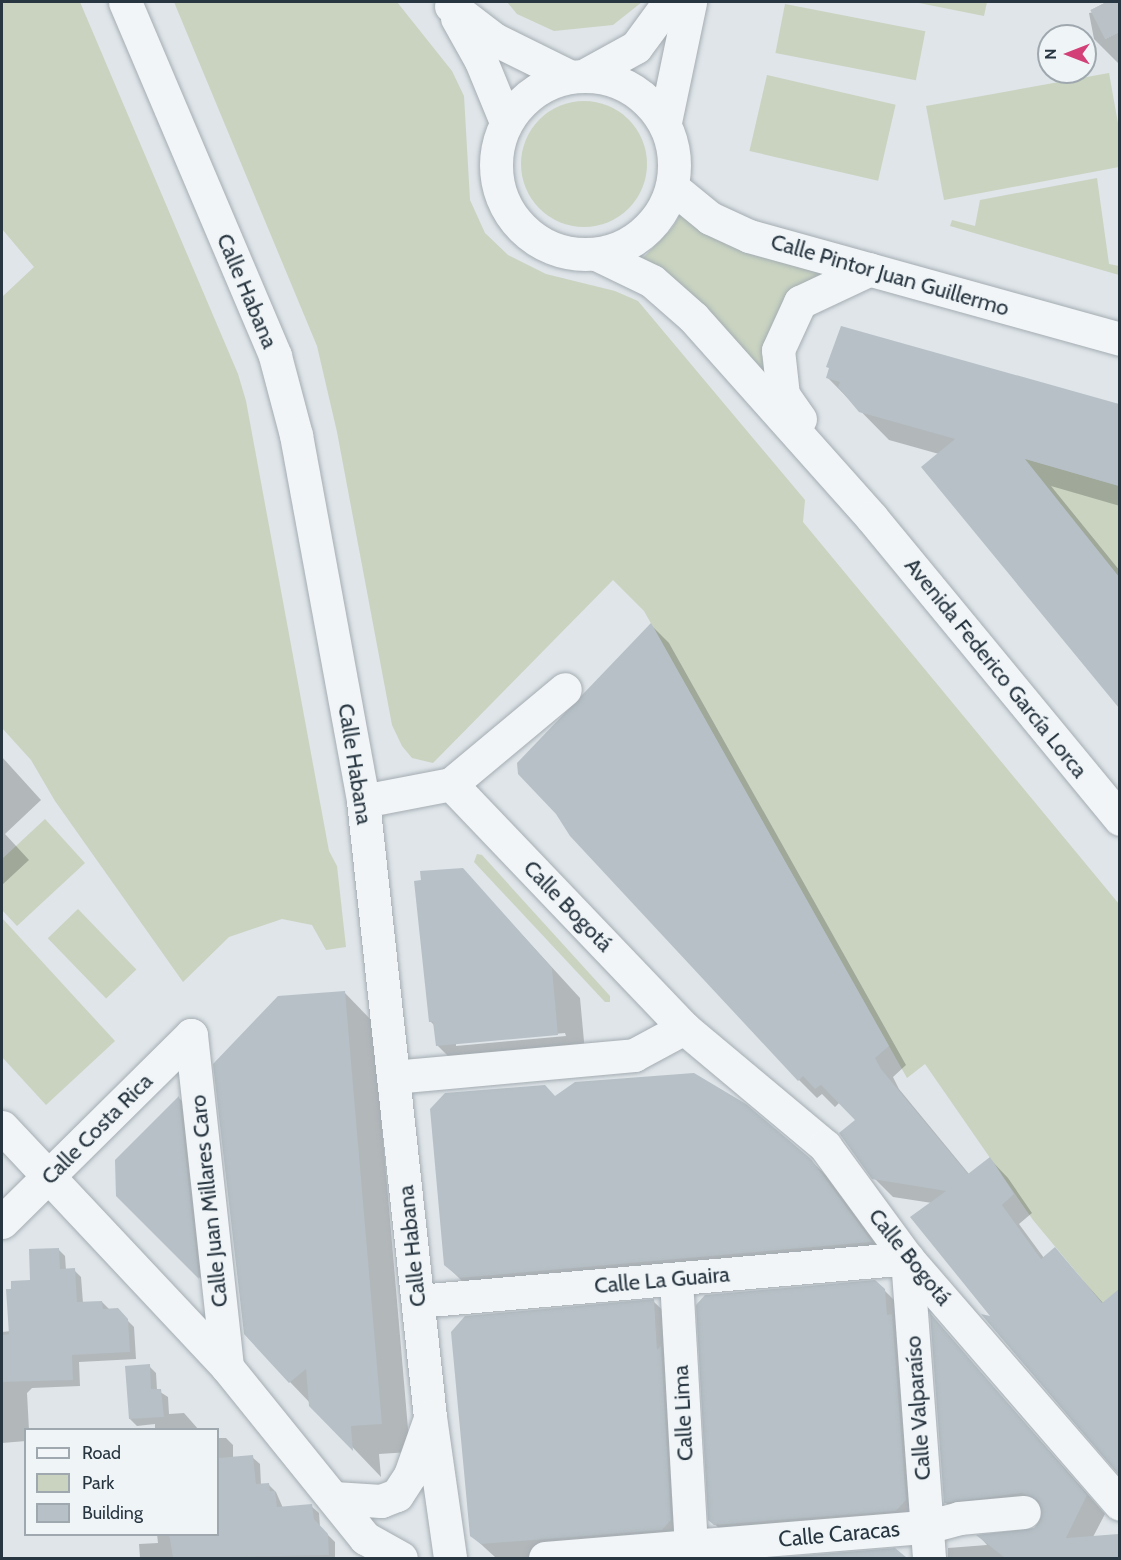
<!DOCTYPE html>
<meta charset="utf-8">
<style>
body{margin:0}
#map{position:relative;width:1121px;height:1560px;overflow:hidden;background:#dfe5e9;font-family:Cabin,sans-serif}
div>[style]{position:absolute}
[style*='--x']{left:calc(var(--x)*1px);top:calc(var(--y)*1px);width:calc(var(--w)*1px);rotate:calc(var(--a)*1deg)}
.green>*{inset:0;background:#c9d3c0;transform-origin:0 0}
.round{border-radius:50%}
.shadow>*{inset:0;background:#0003}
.building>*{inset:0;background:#b6c0c6}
.highway-tunnel>*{height:33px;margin-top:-16.5px;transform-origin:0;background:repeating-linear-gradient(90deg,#bac2c7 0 33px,transparent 0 49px)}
.roads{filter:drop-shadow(0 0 2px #a4adb3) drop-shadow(0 0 2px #a4adb3)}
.street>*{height:33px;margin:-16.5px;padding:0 16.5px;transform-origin:16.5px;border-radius:16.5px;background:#f2f5f7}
.street>.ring{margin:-16.5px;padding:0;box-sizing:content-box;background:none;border:33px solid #f2f5f7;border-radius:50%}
span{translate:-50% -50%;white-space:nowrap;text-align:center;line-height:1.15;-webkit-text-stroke:4.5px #eff4f7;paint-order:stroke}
.street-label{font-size:22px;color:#283641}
.frame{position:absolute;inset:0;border:3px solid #283641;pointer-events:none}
.legend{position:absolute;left:24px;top:1428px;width:195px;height:108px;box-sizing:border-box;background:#eff4f7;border:2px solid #9fa8ae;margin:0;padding:8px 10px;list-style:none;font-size:18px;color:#283641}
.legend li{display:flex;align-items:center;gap:12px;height:30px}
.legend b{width:30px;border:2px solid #9fa8ae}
.north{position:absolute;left:1037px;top:24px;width:60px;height:60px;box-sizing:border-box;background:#eff4f7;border:2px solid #9fa8ae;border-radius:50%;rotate:270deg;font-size:16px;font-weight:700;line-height:24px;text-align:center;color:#283641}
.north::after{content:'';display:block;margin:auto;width:21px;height:27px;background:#d24077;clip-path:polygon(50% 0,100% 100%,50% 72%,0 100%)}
</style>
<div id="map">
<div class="green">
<i style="clip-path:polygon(2px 2px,80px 2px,238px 374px,246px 401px,329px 851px,337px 866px,346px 947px,326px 950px,312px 925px,282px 919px,229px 937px,183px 982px,55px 801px,31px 760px,2px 728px,2px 297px,34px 267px,2px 229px)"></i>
<i style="clip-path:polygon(174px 2px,397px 2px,452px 71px,464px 96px,470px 200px,485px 233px,508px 255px,546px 274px,615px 291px,638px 301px,805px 500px,803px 522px,1119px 904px,1119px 1294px,1117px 1291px,1102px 1303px,1033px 1220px,925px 1064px,907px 1078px,644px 611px,613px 580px,433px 763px,412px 758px,402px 746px,392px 725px,337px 432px,317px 346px)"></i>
<i style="clip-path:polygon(507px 2px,642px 2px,613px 25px,554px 31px,517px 14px)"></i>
<i style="clip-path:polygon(914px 2px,987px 2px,984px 16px)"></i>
<i style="left:785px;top:4px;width:143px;height:50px;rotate:11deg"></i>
<i style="clip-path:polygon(1109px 73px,1119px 129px,1119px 167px,944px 200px,926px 106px)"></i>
<i style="left:767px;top:75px;width:132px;height:78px;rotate:13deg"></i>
<i class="round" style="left:521px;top:101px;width:126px;height:126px"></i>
<i style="clip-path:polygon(1097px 178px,1109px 264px,1119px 266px,1119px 275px,950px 226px,952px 220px,975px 226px,980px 200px)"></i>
<i style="clip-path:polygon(683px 210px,824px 273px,773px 395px,666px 273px,643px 258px,672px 228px)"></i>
<i style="clip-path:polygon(1023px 458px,1119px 486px,1119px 577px,1069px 515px)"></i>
<i style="clip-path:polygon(45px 819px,85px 863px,17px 926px,2px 910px,2px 859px)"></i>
<i style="clip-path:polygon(477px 854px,482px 855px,610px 996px,610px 1002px,605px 1002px,474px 862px)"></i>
<i style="left:78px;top:909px;width:84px;height:42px;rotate:46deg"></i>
<i style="clip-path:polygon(2px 918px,115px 1041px,46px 1105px,2px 1057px)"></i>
</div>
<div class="shadow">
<i style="clip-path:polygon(1113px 2px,1120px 2px,1120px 65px,1094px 39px,1089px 13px,1114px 9px)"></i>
<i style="clip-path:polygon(842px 328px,1120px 406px,1120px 506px,1051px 486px,1120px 571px,1120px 706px,923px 467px,939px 454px,889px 440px,828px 378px)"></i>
<i style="clip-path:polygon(651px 625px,669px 643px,906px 1065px,893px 1077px,899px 1089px,969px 1174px,990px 1159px,1008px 1178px,1032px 1213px,1019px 1224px,1044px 1258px,1055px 1249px,1104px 1304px,1117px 1293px,1120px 1295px,1120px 1476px,984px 1317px,994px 1318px,932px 1203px,893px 1197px,874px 1178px,857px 1120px,840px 1102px,835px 1107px,822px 1094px,817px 1098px,799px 1080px)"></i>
<i style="clip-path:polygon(2px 757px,41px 800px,5px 834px,29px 860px,2px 885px)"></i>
<i style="clip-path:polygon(evenodd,462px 869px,580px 998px,586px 1063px,466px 1074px,438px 1046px,435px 1026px,430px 1021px,462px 869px,565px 1033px,566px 1036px,456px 1046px,456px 1043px,565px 1033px)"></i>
<i style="clip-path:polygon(345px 993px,373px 1022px,410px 1452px,379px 1454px,381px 1477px,290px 1382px)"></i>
<i style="clip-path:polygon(179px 1098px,200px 1120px,220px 1298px,117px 1196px)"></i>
<i style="clip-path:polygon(556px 1098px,810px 1160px,831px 1180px,890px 1262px,466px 1285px,445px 1264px)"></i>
<i style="clip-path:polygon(58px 1249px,65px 1256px,66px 1270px,74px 1270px,81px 1277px,83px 1303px,102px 1302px,110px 1310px,117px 1310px,134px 1327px,136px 1359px,79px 1362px,80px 1386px,32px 1388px,27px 1393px,29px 1430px,26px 1430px,26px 1441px,2px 1443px,2px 1332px,11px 1331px,31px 1281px)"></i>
<i style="clip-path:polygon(884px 1290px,899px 1305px,920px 1515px,725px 1535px,710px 1519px)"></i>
<i style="clip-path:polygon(653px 1301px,672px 1319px,689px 1539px,571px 1558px,496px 1558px,472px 1536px)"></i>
<i style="clip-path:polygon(932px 1317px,1105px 1514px,1093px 1537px,1120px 1535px,1120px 1558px,948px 1558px,948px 1548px,987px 1545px,979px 1536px,1035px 1529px,1044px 1511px,964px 1521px,945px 1502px)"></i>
<i style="clip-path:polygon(149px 1366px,156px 1373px,157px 1390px,168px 1397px,169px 1414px,184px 1413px,199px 1430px,155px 1430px,155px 1424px,137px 1426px,130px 1419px)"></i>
<i style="clip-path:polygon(218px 1438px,226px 1438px,233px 1445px,233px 1458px,252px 1457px,260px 1464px,261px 1485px,269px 1485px,276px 1492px,283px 1508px,311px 1506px,319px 1513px,320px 1527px,335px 1542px,335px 1558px,140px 1558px,139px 1544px,158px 1543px,157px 1534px,218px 1534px)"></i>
<i style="clip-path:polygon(895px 1550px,904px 1558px,779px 1558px)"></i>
</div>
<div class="building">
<i style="clip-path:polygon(841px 326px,1119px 404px,1119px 486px,1025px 459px,1119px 577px,1119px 708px,921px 467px,955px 439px,859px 412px,838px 387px,840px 382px,826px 378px,829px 368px,826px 367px)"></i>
<i style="clip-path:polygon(651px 623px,889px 1046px,875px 1058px,881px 1069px,968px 1174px,990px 1157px,1014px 1194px,1002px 1205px,1041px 1259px,1055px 1247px,1102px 1303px,1119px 1289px,1119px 1475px,981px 1314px,990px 1316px,910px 1217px,946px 1191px,872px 1179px,839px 1133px,855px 1120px,821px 1085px,815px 1089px,803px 1076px,798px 1081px,570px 836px,556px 814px,518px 774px,517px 763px)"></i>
<i style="clip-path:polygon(463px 868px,552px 968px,558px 1035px,436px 1046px,433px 1022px,429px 1022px,414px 881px,421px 880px,420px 871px)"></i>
<i style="clip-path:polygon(345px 991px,382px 1424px,351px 1426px,353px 1451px,309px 1406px,306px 1369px,289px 1383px,244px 1334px,213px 1064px,278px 996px)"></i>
<i style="clip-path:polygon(694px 1073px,746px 1104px,811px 1159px,872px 1242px,460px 1278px,444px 1265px,430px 1109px,445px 1093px,545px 1085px,555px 1096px,575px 1082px)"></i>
<i style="clip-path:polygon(179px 1096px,199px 1279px,116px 1196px,115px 1160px)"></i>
<i style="clip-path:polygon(59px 1248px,60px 1269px,75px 1268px,77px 1302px,102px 1301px,103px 1309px,118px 1308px,128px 1319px,130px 1352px,72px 1355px,73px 1380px,2px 1382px,2px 1335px,9px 1334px,6px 1289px,11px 1289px,11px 1281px,30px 1280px,29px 1249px)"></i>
<i style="clip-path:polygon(875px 1280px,885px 1289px,887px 1315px,892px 1314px,906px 1500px,896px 1511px,714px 1525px,708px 1520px,696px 1305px,705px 1295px)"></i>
<i style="clip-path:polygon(654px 1299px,657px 1350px,661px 1346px,671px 1520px,662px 1530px,560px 1538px,481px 1544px,470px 1536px,451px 1332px,465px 1316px)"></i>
<i style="clip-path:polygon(930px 1313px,1087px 1495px,1066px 1538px,1119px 1534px,1119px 1558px,1005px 1558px,976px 1535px,1034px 1528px,1041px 1519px,1039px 1501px,1022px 1493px,944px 1503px)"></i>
<i style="clip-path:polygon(150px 1364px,151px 1389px,161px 1389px,164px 1417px,129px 1419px,125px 1366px)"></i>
<i style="clip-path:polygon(253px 1455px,256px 1484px,269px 1483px,270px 1491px,275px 1491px,277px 1507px,312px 1504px,314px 1519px,328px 1534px,329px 1555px,173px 1558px,169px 1534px,218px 1534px,218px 1458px)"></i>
<i style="clip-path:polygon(895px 1548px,907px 1558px,770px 1558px)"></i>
</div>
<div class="highway-tunnel">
<i style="--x:1105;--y:2;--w:34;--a:63"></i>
</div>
<div class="roads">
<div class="street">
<i style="--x:125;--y:2;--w:384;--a:67"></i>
<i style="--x:275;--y:356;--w:82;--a:75.1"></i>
<i style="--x:296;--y:435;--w:372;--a:79.6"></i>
<i style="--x:363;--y:801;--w:620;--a:83.79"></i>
<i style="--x:430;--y:1417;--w:142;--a:81.9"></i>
<i style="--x:451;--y:6;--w:54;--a:37.5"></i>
<i style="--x:494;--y:39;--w:84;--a:26.3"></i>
<i style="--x:457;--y:18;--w:49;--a:60.8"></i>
<i style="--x:481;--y:61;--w:66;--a:67.7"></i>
<i style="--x:587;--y:74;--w:56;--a:-28.9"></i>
<i style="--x:636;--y:47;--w:56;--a:-53.7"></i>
<i class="ring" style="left:496px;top:76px;width:145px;height:145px"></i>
<i style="--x:665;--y:122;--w:123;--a:-78.2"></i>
<i style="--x:672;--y:187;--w:49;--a:39.2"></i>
<i style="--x:710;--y:218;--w:43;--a:24.8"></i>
<i style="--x:749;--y:236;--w:385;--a:15.5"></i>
<i style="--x:596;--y:254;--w:62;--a:25.7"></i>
<i style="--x:652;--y:281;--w:55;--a:41.3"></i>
<i style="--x:693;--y:317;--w:269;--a:48.3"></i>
<i style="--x:872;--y:518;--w:390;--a:50.5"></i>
<i style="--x:800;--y:419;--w:29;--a:-125"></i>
<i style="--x:783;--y:395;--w:45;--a:-96.3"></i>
<i style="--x:778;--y:350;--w:53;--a:-65.4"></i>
<i style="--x:800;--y:302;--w:77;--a:-25.2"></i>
<i style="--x:451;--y:784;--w:337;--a:46.3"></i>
<i style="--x:684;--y:1028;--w:184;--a:39.9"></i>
<i style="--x:825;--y:1146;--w:139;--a:53.8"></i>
<i style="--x:907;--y:1258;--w:325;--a:49.1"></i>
<i style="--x:363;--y:801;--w:90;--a:-10.9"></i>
<i style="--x:451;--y:784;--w:148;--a:-39.8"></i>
<i style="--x:191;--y:1035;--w:334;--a:83.8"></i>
<i style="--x:393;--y:1077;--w:242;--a:-5.2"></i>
<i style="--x:634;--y:1055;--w:57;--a:-28.4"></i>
<i style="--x:2;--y:1127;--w:329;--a:46.8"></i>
<i style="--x:227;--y:1367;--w:220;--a:51.1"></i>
<i style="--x:365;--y:1538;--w:41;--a:29.1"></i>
<i style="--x:2;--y:1222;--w:266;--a:-44.7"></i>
<i style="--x:676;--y:1279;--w:267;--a:86.8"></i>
<i style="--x:418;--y:1301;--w:491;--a:-5"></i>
<i style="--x:907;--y:1258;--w:301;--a:85.8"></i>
<i style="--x:334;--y:1498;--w:47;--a:3.7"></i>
<i style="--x:381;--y:1501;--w:17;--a:-21"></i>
<i style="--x:397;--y:1495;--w:24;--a:-57"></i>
<i style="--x:410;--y:1475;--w:54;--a:-70.6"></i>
<i style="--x:545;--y:1558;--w:382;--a:-4.7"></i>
<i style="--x:926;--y:1527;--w:34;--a:-15"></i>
<i style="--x:959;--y:1518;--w:65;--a:-5.3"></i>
</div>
</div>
<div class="street-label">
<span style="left:890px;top:275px;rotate:16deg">Calle Pintor Juan Guillermo</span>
<span style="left:247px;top:291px;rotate:67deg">Calle Habana</span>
<span style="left:996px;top:668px;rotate:51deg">Avenida Federico García Lorca</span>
<span style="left:355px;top:764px;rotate:81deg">Calle Habana</span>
<span style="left:568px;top:906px;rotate:46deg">Calle Bogotá</span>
<span style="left:97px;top:1129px;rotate:-45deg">Calle Costa Rica</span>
<span style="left:209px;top:1201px;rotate:-96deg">Calle Juan Millares Caro</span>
<span style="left:412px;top:1246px;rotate:-96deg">Calle Habana</span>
<span style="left:910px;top:1257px;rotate:51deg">Calle Bogotá</span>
<span style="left:662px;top:1280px;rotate:-5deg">Calle La Guaira</span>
<span style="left:918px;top:1408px;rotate:-94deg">Calle Valparaíso</span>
<span style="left:683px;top:1413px;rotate:-93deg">Calle Lima</span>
<span style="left:839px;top:1534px;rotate:-5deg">Calle Caracas</span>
</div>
<div class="frame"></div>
<ul class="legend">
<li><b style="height:8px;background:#f2f5f7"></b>Road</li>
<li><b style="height:16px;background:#c9d3c0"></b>Park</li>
<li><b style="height:16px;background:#b6c0c6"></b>Building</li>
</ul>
<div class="north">N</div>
</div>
